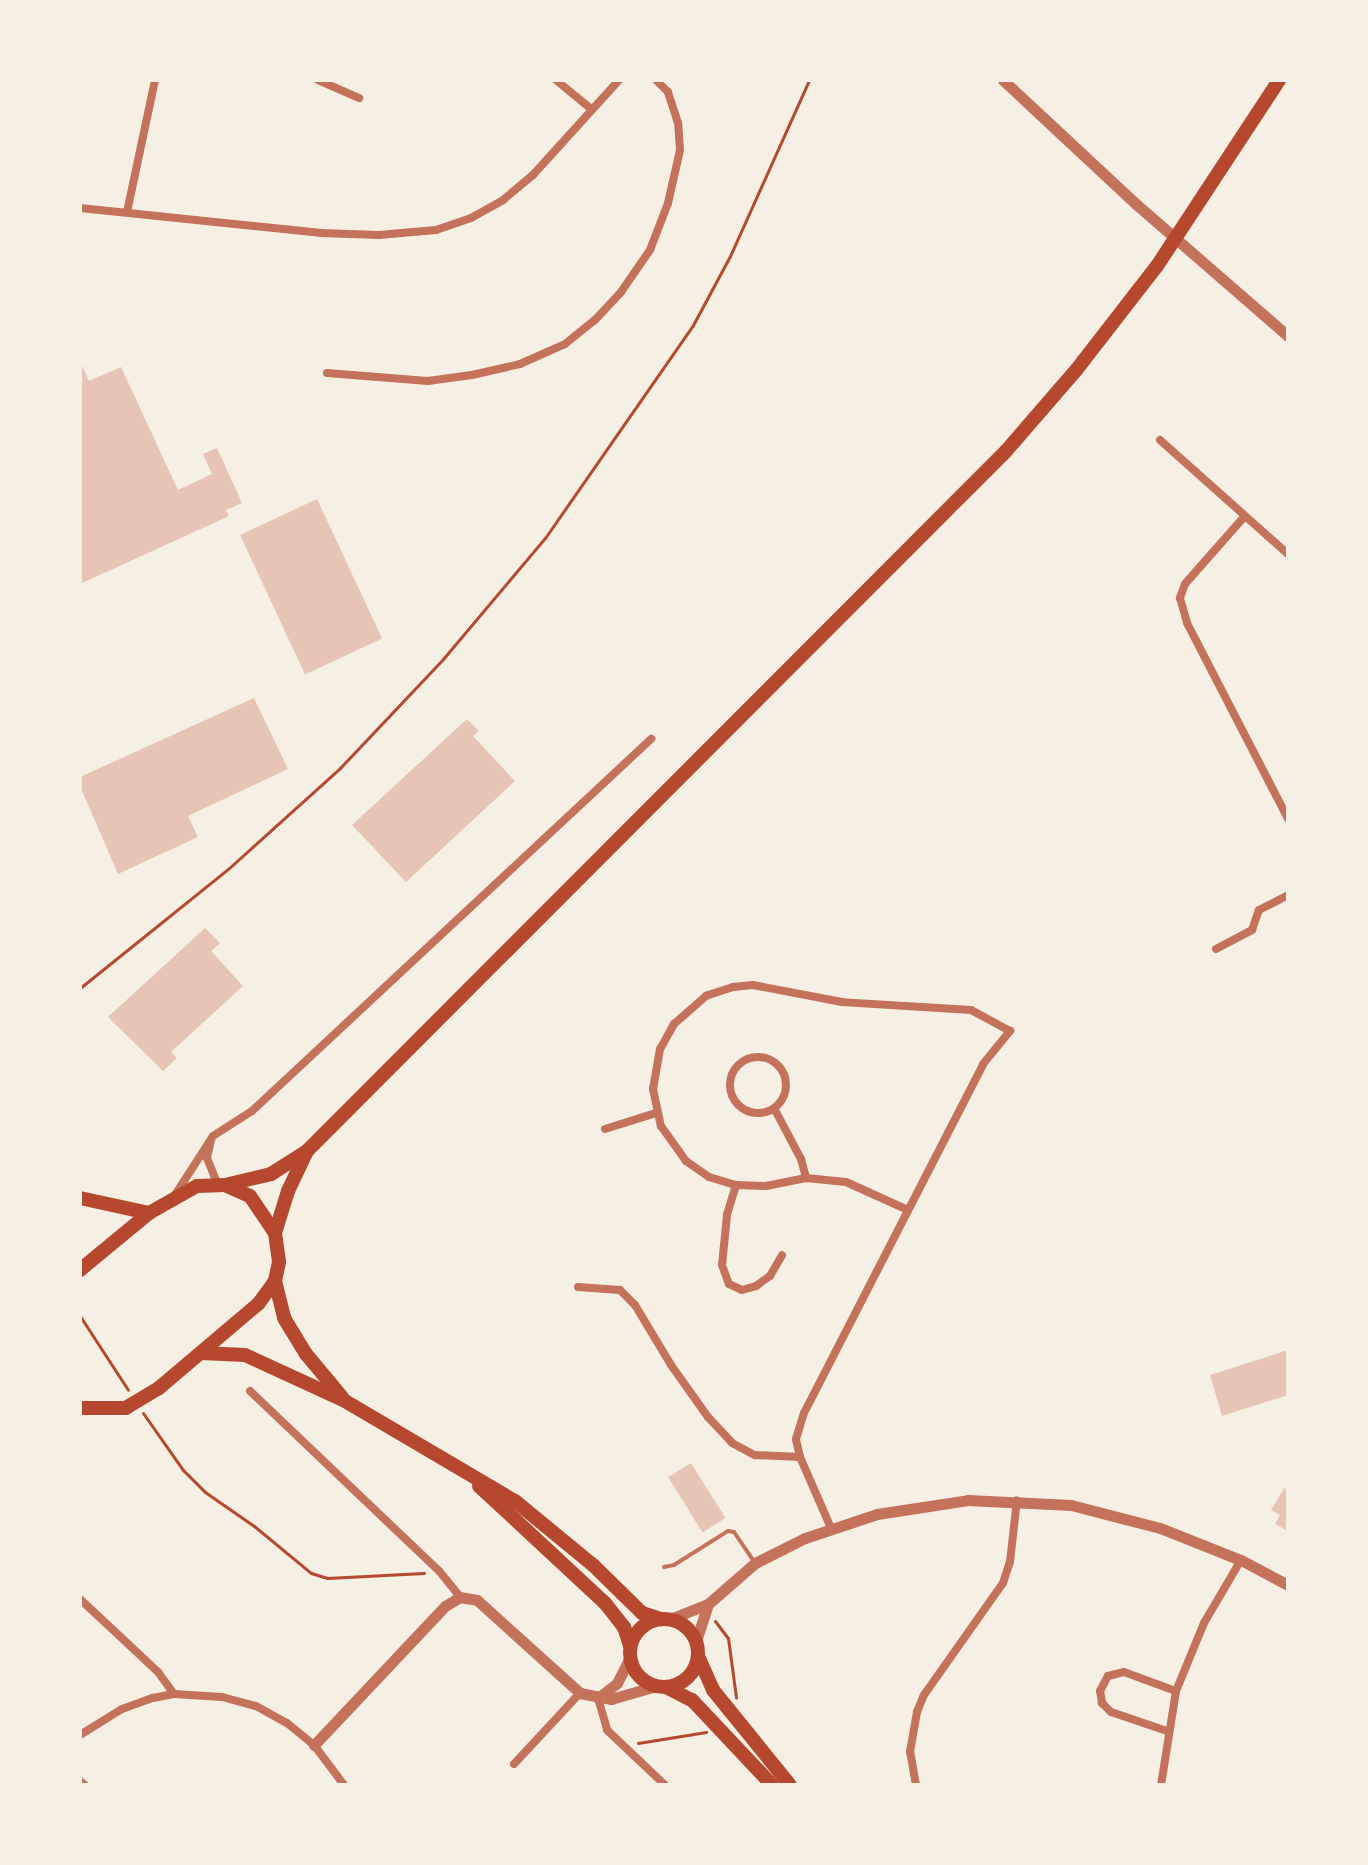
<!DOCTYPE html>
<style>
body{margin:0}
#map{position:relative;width:1368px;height:1865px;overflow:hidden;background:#f6efe4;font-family:"Space Grotesk",sans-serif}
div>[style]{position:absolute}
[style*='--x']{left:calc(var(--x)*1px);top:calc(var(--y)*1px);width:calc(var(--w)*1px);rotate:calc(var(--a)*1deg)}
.building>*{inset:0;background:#e6c5b7;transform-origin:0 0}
.path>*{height:3px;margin:-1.5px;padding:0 1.5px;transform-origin:1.5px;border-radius:1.5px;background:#b5482f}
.service>*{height:4px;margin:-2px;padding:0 2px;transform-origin:2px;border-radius:2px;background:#c5725c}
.minor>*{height:8px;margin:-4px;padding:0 4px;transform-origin:4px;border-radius:4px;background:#c5725c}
.minor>.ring{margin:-4px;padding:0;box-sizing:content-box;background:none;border:8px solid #c5725c;border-radius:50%}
.tertiary>*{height:11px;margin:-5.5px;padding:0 5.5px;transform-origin:5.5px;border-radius:5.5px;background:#c5725c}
.primary>*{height:14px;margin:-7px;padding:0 7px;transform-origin:7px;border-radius:7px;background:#b5482f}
.trunk>*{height:14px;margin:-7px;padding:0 7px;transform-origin:7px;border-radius:7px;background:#b5482f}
.trunk>.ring{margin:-7px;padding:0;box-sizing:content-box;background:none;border:14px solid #b5482f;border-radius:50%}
span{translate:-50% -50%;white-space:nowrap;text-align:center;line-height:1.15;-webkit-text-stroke:8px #f6efe4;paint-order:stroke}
.frame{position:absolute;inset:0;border:82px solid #f6efe4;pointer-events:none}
</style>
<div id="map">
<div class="building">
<i style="clip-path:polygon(80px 361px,89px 381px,121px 367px,178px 490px,212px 474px,203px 454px,217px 448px,242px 503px,226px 510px,229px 516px,80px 584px)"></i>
<i style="left:317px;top:499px;width:154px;height:85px;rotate:65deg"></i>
<i style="clip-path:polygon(254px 698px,288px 769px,188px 816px,198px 837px,118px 874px,80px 786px,80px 777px)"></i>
<i style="clip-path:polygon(467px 719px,479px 731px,473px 736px,515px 781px,406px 882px,352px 825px)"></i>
<i style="clip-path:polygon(205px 928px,220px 943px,211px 951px,243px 986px,171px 1052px,177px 1058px,163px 1071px,108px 1017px)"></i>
<i style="clip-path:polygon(1288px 1350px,1288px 1395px,1222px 1416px,1210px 1375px)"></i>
<i style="left:691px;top:1463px;width:65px;height:27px;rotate:58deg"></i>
<i style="clip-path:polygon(1284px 1488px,1288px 1490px,1288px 1531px,1275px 1524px,1280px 1515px,1271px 1510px)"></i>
</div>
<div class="path">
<i style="--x:80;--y:988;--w:190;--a:-38.8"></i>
<i style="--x:228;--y:869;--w:151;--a:-42"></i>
<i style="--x:340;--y:768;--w:150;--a:-46.6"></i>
<i style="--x:443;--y:659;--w:158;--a:-49.9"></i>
<i style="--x:545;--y:538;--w:259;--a:-55.2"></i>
<i style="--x:693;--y:325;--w:78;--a:-61.8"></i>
<i style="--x:730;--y:256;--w:193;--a:-65.8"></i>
<i style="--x:80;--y:1316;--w:88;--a:57"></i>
<i style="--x:143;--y:1413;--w:70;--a:54.9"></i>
<i style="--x:183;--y:1470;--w:31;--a:45"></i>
<i style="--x:205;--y:1492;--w:60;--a:34.8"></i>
<i style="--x:254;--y:1526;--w:74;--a:39.5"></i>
<i style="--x:311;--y:1573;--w:17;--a:17"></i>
<i style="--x:327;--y:1578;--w:97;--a:-3"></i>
<i style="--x:715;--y:1621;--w:21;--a:53"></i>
<i style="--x:728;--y:1638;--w:60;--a:82.3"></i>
<i style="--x:638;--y:1743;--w:69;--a:-9.2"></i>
</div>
<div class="service">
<i style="--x:664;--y:1567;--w:10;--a:-11"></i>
<i style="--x:674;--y:1565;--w:64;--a:-32.2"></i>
<i style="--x:728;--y:1531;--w:6;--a:9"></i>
<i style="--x:734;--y:1532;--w:34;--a:56"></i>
</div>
<div class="minor">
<i style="--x:318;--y:80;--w:45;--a:23.7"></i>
<i style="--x:556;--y:80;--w:45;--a:39.6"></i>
<i style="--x:80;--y:208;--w:241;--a:5.9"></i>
<i style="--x:320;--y:233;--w:59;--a:1.9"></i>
<i style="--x:379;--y:235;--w:57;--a:-5"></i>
<i style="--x:436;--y:230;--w:37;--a:-19"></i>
<i style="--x:471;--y:218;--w:37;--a:-29"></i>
<i style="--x:503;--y:200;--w:38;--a:-40"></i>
<i style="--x:532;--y:176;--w:130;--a:-47.8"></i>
<i style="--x:127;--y:212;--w:135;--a:-78"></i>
<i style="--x:327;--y:373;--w:101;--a:4.5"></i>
<i style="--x:428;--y:381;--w:44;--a:-7.8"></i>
<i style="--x:472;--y:375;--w:49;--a:-12.9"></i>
<i style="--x:520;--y:364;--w:49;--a:-24"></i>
<i style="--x:565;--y:344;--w:38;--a:-39"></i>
<i style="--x:595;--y:320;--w:38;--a:-47"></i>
<i style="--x:621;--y:292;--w:51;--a:-55.4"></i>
<i style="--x:650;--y:250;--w:50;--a:-69"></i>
<i style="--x:668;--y:203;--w:54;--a:-77.2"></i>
<i style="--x:680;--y:150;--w:27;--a:-94"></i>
<i style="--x:678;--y:123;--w:33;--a:-108"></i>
<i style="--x:668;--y:92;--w:17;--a:-135"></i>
<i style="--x:1160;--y:440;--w:171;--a:41.7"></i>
<i style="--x:1244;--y:517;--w:89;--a:131.4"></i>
<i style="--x:1185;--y:584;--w:15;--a:110"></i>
<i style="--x:1180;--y:598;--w:26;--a:74"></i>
<i style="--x:1187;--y:623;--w:220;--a:62.7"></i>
<i style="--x:1216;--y:949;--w:41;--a:-27.8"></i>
<i style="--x:1252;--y:930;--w:21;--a:-71"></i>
<i style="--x:1259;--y:910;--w:33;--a:-27"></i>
<i class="ring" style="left:730px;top:1057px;width:48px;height:48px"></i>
<i style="--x:774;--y:1108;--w:58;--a:62.1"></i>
<i style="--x:801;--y:1159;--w:20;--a:75"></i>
<i style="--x:605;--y:1129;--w:53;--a:-17.4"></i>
<i style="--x:211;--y:1140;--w:18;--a:103"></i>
<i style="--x:207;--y:1158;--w:29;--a:68"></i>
<i style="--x:736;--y:1185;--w:31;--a:107"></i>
<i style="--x:727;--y:1215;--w:50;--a:95.7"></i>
<i style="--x:722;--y:1265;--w:20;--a:70"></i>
<i style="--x:729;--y:1284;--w:14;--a:25"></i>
<i style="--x:742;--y:1290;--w:15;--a:-16"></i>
<i style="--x:756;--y:1286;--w:17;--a:-36"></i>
<i style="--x:770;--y:1276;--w:24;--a:-60"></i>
<i style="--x:175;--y:1195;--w:70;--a:-57.2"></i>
<i style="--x:213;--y:1136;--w:46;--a:-32.7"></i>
<i style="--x:252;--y:1111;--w:546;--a:-42.99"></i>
<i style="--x:578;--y:1287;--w:42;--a:4.1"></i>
<i style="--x:620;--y:1290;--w:21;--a:45"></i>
<i style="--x:635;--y:1305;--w:70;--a:59"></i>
<i style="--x:671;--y:1365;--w:64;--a:54.6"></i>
<i style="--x:708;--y:1417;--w:35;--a:47"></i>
<i style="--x:732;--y:1443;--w:26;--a:28"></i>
<i style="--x:755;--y:1455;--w:45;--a:2.5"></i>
<i style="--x:250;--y:1391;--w:262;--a:43.6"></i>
<i style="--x:440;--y:1572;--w:32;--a:51"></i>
<i style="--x:831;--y:1528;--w:77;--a:-113.6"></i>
<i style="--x:800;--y:1457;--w:18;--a:-103"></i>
<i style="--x:796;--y:1439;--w:27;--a:-73"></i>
<i style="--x:804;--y:1413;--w:392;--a:-62.8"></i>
<i style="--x:983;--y:1064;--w:43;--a:-50.7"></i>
<i style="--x:1010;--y:1031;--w:44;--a:-151.7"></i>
<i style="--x:971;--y:1010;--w:129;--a:-176.5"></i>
<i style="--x:842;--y:1002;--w:91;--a:-169.2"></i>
<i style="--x:753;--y:985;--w:20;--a:174"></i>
<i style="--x:733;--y:987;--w:28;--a:162"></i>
<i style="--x:706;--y:996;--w:43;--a:138.8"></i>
<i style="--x:674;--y:1024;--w:29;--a:119"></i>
<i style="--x:660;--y:1049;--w:41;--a:99.9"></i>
<i style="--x:653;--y:1089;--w:38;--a:78"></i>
<i style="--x:661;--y:1126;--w:43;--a:54.5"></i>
<i style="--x:686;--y:1161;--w:28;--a:35"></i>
<i style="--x:709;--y:1177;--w:28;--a:17"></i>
<i style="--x:736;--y:1185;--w:30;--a:2"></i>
<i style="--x:766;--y:1186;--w:41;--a:-11.3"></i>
<i style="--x:806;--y:1178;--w:40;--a:5.7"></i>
<i style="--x:846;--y:1182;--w:68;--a:24.3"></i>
<i style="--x:80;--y:1599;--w:107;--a:43.1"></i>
<i style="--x:158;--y:1672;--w:27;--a:54"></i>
<i style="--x:598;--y:1698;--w:33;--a:74"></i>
<i style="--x:607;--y:1730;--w:80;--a:43.5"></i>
<i style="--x:1167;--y:1731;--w:59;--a:-161.3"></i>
<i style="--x:1111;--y:1712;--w:13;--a:-135"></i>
<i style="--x:1102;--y:1703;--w:12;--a:-99"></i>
<i style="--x:1100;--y:1691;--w:17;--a:-62"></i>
<i style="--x:1108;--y:1676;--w:16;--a:-14"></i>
<i style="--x:1124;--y:1672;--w:55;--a:20.1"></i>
<i style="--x:80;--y:1735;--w:49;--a:-31.8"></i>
<i style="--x:122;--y:1709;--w:33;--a:-20"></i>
<i style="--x:153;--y:1698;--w:21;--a:-11"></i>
<i style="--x:174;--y:1694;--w:48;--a:3.6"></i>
<i style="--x:222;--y:1697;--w:35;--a:15"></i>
<i style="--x:256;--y:1706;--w:35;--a:29"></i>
<i style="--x:287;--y:1723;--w:35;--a:39"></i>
<i style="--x:314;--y:1745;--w:50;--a:53.1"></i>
<i style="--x:514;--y:1764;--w:97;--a:-47.1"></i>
<i style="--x:80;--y:1781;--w:6;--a:39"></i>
<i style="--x:916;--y:1785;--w:34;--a:-100"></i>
<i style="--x:910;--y:1752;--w:41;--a:-80.1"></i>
<i style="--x:917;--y:1712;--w:18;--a:-68"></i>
<i style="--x:924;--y:1695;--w:137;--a:-54.8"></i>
<i style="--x:1003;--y:1583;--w:22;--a:-72"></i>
<i style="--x:1010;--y:1562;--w:62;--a:-83.6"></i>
<i style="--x:1161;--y:1785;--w:95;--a:-80.9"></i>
<i style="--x:1176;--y:1691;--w:74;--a:-67.6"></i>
<i style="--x:1204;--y:1623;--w:73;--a:-59.6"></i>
</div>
<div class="tertiary">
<i style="--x:1003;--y:80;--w:182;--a:43"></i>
<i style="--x:1136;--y:204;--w:201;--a:41"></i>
<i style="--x:670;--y:1619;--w:41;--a:-21.5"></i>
<i style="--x:708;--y:1604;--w:62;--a:-41.1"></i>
<i style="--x:755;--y:1563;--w:56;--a:-26.6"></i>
<i style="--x:805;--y:1538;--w:76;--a:-18.4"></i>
<i style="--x:877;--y:1514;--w:92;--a:-8.7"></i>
<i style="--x:968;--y:1500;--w:103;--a:2.8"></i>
<i style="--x:1071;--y:1505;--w:92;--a:14.5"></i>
<i style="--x:1160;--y:1528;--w:87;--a:21.6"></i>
<i style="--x:1241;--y:1560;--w:53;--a:28"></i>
<i style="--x:696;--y:1641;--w:39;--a:-72"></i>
<i style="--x:598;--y:1698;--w:24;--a:-38"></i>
<i style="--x:617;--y:1683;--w:29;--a:-63"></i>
<i style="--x:314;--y:1745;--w:191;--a:-46.7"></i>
<i style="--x:445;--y:1606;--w:17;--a:-31"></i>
<i style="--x:460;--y:1597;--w:17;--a:10"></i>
<i style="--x:477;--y:1600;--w:139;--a:42.1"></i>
<i style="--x:580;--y:1693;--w:32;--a:11"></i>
<i style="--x:611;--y:1699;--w:47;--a:-16.1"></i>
</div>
<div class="primary">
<i style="--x:80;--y:1198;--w:71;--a:12.3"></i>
</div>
<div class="trunk">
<i style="--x:225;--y:1185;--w:47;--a:-13.4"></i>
<i style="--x:271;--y:1174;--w:43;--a:-32.6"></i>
<i style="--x:307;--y:1151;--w:989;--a:-45.04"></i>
<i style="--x:1006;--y:451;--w:108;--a:-49.1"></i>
<i style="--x:1077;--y:369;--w:130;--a:-52.2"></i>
<i style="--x:1157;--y:266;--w:222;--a:-56.7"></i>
<i style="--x:275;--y:1233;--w:44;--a:-72.8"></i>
<i style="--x:288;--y:1191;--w:44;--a:-64.6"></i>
<i style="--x:80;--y:1270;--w:89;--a:-39.6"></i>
<i style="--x:149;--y:1213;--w:55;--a:-29.4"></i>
<i style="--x:197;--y:1186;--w:28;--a:-2"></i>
<i style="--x:225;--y:1185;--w:27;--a:24"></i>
<i style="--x:250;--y:1196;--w:45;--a:56"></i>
<i style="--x:275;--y:1233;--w:29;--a:82"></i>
<i style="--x:279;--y:1262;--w:19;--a:102"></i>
<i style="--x:275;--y:1281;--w:29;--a:126"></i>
<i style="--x:258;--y:1304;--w:130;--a:139.7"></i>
<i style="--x:159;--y:1388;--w:39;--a:149"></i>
<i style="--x:126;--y:1408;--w:46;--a:180"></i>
<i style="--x:275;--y:1281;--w:38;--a:76"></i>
<i style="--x:284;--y:1318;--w:42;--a:58.6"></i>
<i style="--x:306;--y:1354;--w:56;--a:50.1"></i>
<i style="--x:201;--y:1353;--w:44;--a:2.6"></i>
<i style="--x:245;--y:1355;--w:110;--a:24.7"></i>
<i style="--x:345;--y:1401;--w:197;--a:30.5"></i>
<i style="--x:515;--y:1501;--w:101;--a:39.4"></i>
<i style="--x:593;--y:1565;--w:69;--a:44.4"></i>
<i style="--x:642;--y:1613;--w:20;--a:18"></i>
<i style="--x:479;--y:1486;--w:172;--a:42.9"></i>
<i style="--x:605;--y:1603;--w:31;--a:52"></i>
<i style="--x:624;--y:1627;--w:20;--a:72"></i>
<i class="ring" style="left:630px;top:1619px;width:54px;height:54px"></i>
<i style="--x:698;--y:1656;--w:37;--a:66"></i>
<i style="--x:713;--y:1690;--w:122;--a:51"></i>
<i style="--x:666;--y:1687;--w:29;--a:27"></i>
<i style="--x:692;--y:1700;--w:117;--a:46.7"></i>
</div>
<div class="frame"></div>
</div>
